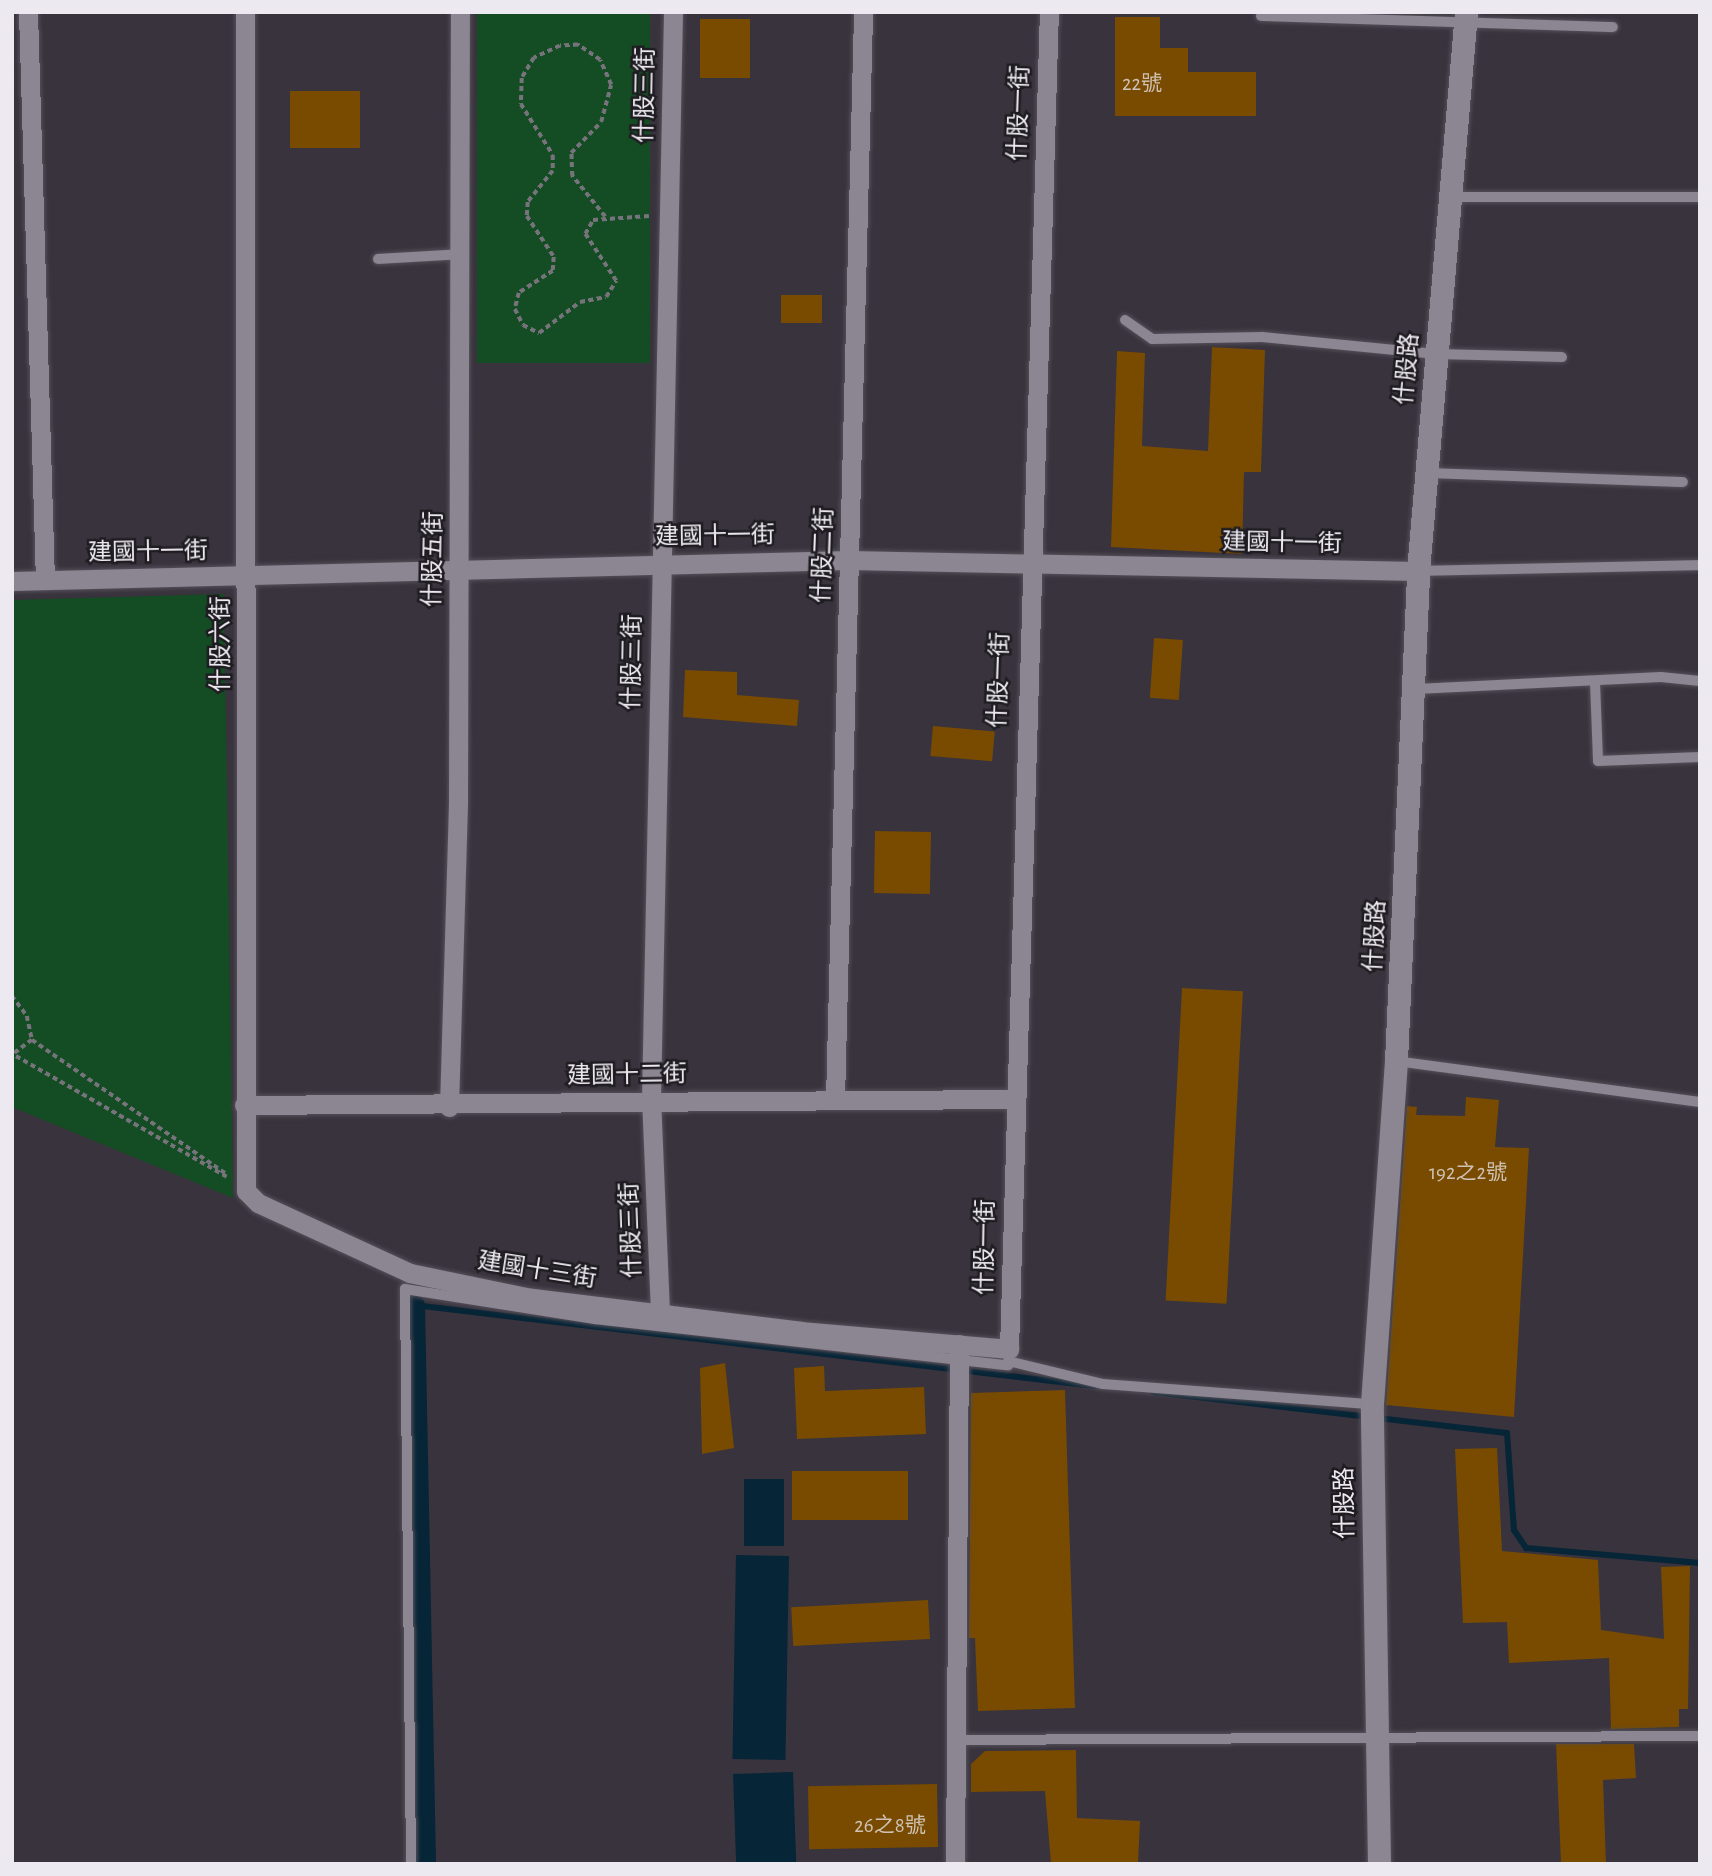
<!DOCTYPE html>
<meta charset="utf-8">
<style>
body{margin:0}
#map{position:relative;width:1712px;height:1876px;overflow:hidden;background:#38333d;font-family:"Alegreya Sans","Noto Sans TC",sans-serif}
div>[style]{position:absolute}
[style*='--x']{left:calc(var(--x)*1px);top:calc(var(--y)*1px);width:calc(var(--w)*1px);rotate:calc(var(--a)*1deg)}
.green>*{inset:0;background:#144d23;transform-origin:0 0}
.water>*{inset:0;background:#062537;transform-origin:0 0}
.stream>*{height:6px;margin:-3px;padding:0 3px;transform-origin:3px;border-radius:3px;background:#062537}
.canal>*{height:21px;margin:-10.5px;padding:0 10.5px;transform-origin:10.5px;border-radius:10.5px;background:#062537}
.building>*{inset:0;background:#784b00;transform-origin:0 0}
.path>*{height:3.5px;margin-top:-1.75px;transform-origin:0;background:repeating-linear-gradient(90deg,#77737c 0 5px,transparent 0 8.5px)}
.roads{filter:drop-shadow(0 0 2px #545059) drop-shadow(0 0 2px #545059)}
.service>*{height:10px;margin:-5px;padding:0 5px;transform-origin:5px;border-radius:5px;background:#8c8592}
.minor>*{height:19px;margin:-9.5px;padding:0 9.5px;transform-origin:9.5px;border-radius:9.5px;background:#8c8592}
.tertiary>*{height:23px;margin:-11.5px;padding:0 11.5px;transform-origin:11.5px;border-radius:11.5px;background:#8c8592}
span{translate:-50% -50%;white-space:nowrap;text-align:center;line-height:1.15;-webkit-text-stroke:5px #1e1c21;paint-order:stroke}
.number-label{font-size:21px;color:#cfc2b4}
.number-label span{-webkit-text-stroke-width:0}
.street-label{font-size:24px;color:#ece9f0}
.frame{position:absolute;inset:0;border:14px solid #ece9f0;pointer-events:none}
</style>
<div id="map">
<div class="green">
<i style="left:477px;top:14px;width:173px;height:349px"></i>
<i style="clip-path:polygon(224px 594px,233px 1198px,12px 1107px,12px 600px)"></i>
</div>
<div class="water">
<i style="left:744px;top:1479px;width:40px;height:67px"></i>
<i style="left:736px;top:1555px;width:53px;height:204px;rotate:1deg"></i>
<i style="left:793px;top:1772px;width:92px;height:60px;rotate:88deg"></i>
</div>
<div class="stream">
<i style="--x:414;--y:1305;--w:685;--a:6.79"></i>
<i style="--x:1153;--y:1392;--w:356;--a:6.6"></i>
<i style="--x:1507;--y:1433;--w:97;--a:85.9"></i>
<i style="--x:1514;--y:1530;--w:22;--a:56"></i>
<i style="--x:1526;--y:1548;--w:175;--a:4.9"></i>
</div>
<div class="canal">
<i style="--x:414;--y:1305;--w:559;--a:88.87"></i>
</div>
<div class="building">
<i style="clip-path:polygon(1115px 17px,1160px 17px,1160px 48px,1188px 48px,1188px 72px,1256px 72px,1256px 116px,1115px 116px)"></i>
<i style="left:700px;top:19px;width:50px;height:59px"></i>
<i style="left:290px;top:91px;width:70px;height:57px"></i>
<i style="left:781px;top:295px;width:41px;height:28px"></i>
<i style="clip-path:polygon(1212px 347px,1265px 350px,1261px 472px,1244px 472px,1242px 554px,1111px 547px,1117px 351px,1145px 353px,1142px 446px,1208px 451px)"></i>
<i style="left:1154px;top:638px;width:29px;height:60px;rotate:4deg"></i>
<i style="clip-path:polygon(685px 670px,737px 672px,737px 695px,799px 700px,797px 726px,683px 717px)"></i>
<i style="left:933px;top:726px;width:62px;height:30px;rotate:5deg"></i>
<i style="left:875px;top:831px;width:56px;height:62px;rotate:1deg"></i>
<i style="left:1182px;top:988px;width:61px;height:313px;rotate:3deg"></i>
<i style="clip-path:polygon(1466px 1097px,1499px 1100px,1495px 1147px,1529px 1148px,1514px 1417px,1386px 1405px,1407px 1106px,1417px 1107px,1416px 1115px,1465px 1116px)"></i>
<i style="clip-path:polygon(725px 1363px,734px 1448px,702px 1454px,700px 1368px)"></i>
<i style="clip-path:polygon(824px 1366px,825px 1391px,924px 1387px,926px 1434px,797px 1439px,794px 1368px)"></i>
<i style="clip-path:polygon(1065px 1390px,1075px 1708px,978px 1711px,975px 1638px,969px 1638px,971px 1393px)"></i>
<i style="clip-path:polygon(1497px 1448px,1502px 1551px,1598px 1560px,1601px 1630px,1664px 1639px,1661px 1567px,1690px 1566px,1688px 1709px,1679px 1709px,1679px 1727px,1611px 1729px,1609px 1658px,1509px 1663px,1507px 1622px,1463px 1623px,1455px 1449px)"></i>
<i style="left:792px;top:1471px;width:116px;height:49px"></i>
<i style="left:928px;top:1600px;width:39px;height:137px;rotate:87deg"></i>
<i style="clip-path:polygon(1556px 1744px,1634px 1744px,1636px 1778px,1603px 1780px,1606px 1864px,1561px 1864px)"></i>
<i style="clip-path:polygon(1076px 1750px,1077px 1818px,1140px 1821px,1138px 1864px,1051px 1864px,1045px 1791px,971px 1792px,971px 1764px,985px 1751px)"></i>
<i style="left:937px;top:1784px;width:63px;height:129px;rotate:89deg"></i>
</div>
<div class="path">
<i style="--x:605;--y:217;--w:53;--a:-128.8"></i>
<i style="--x:572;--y:176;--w:23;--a:-92"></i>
<i style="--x:571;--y:153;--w:43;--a:-45.9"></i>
<i style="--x:601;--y:122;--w:38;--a:-75"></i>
<i style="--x:611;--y:85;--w:27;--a:-114"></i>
<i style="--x:600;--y:60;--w:27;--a:-146"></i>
<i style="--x:578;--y:45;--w:18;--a:177"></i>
<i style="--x:560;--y:46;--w:29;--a:155"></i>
<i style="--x:534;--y:58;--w:23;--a:121"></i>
<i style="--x:522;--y:78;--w:26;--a:92"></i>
<i style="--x:521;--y:104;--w:60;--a:57.9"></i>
<i style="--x:553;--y:155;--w:16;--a:90"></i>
<i style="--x:553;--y:171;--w:40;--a:129"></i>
<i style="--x:528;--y:202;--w:14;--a:94"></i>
<i style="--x:527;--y:216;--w:49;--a:56.6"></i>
<i style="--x:554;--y:257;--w:14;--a:94"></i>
<i style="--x:553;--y:271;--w:40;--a:147.1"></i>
<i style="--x:519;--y:293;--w:16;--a:104"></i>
<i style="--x:515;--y:309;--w:18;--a:63"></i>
<i style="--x:523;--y:325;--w:18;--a:27"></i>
<i style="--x:539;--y:333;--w:51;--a:-37.1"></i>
<i style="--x:580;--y:302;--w:26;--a:-11"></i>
<i style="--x:606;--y:297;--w:19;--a:-58"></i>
<i style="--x:616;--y:281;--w:56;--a:-123.4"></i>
<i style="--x:585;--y:234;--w:16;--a:-60"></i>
<i style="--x:593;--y:220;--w:56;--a:-4.1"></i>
<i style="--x:12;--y:996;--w:25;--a:53"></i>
<i style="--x:27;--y:1016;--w:25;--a:78"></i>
<i style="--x:32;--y:1040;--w:25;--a:143"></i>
<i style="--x:32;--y:1040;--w:236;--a:34.6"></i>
<i style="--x:16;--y:1056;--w:243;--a:29.8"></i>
</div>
<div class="roads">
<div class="service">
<i style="--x:1261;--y:16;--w:352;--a:1.8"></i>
<i style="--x:1449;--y:197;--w:251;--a:0"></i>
<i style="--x:378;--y:259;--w:85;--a:-3.4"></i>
<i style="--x:1125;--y:320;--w:33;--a:35"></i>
<i style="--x:1152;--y:339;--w:110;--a:-1"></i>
<i style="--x:1262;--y:337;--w:175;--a:5.6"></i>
<i style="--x:1436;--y:354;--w:126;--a:1.4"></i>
<i style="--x:1426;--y:473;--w:257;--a:2"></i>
<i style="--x:1419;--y:571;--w:281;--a:-1.2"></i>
<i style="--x:1595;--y:682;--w:79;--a:87.8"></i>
<i style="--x:1598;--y:761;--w:102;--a:-2.2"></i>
<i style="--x:1416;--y:689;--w:245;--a:-2.8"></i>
<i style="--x:1661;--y:677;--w:39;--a:6"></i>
<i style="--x:1396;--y:1061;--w:307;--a:7.7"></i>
<i style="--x:1008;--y:1361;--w:98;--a:13.6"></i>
<i style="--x:1103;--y:1384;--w:269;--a:4.3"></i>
<i style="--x:956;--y:1740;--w:744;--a:-0.31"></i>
<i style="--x:411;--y:1864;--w:575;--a:-90.6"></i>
<i style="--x:405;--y:1289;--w:192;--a:9"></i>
<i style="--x:595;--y:1319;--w:416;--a:6.4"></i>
</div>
<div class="minor">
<i style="--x:28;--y:12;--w:568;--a:88.29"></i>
<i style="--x:245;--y:12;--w:1179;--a:89.95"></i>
<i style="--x:246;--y:1191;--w:17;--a:45"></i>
<i style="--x:258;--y:1203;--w:167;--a:24.7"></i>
<i style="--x:410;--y:1273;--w:118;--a:11.7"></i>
<i style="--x:526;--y:1297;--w:277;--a:7"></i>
<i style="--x:801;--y:1331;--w:209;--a:4.9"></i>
<i style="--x:1009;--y:1349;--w:1338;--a:-88.29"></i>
<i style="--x:12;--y:581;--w:837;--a:-1.44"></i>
<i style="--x:849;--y:560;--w:569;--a:1.11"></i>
<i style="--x:835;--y:1099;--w:1087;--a:-88.52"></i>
<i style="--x:244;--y:1105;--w:769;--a:-0.45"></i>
<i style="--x:449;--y:1107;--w:304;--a:-88.3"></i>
<i style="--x:458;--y:803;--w:791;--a:-89.86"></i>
<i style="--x:660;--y:1312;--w:213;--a:-92.4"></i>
<i style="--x:651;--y:1099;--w:1087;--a:-88.84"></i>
<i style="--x:955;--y:1864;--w:520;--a:-89.56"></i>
</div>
<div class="tertiary">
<i style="--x:1379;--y:1864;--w:460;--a:-90.9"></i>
<i style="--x:1372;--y:1404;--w:344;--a:-86"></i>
<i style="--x:1396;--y:1061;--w:490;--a:-87.4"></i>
<i style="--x:1418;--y:571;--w:561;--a:-85.09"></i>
</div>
</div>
<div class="number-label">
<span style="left:1142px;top:84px">22號</span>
<span style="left:1468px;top:1173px">192之2號</span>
<span style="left:890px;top:1826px">26之8號</span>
</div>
<div class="street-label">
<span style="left:646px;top:95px;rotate:-89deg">什股三街</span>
<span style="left:1020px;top:113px;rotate:-88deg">什股一街</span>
<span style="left:1408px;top:369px;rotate:-85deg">什股路</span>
<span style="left:715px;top:537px;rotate:-1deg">建國十一街</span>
<span style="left:1282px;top:544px;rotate:1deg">建國十一街</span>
<span style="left:148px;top:553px;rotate:-1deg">建國十一街</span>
<span style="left:824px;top:555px;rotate:-88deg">什股二街</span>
<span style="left:434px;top:559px;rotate:-89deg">什股五街</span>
<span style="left:222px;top:644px;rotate:-90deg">什股六街</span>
<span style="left:633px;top:662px;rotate:-89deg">什股三街</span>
<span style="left:1000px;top:680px;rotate:-88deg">什股一街</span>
<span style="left:1376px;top:936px;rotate:-87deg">什股路</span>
<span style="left:627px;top:1076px;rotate:-1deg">建國十二街</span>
<span style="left:632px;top:1230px;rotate:-92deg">什股三街</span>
<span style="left:986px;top:1247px;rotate:-89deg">什股一街</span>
<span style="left:537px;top:1271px;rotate:9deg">建國十三街</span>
<span style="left:1346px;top:1503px;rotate:-91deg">什股路</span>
</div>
<div class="frame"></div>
</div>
